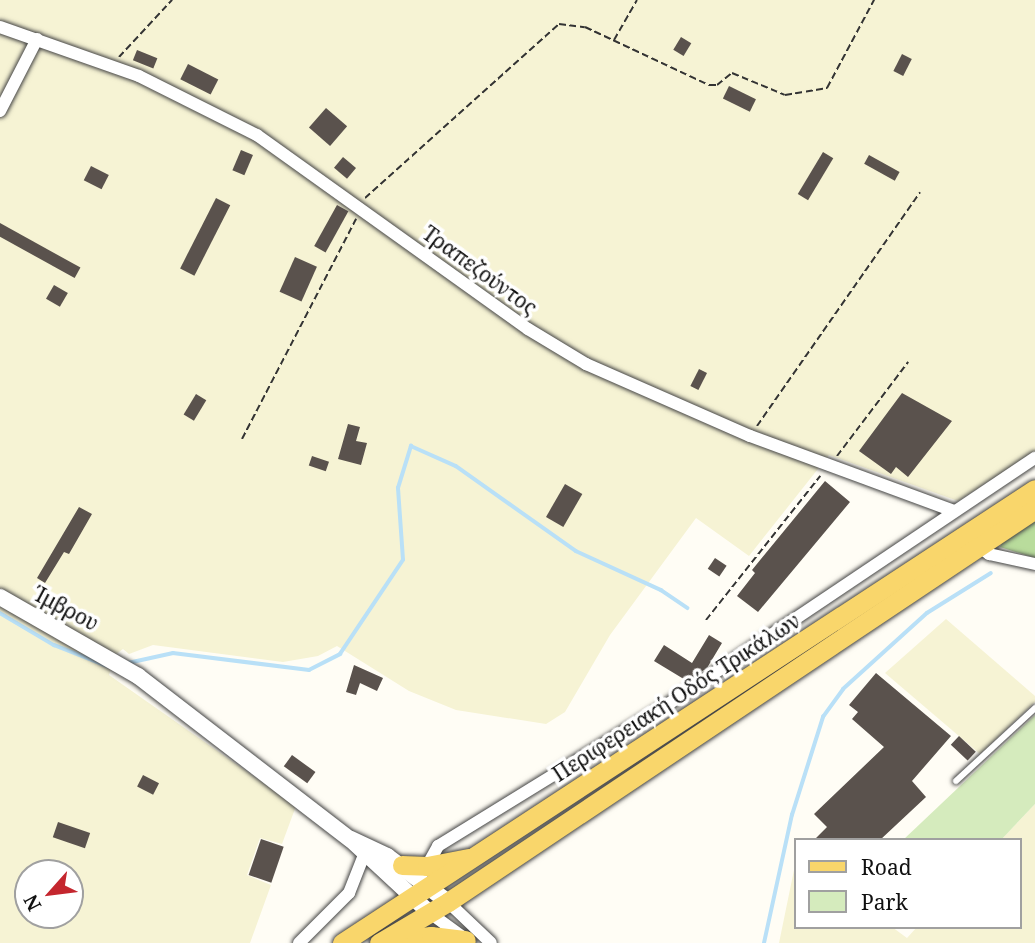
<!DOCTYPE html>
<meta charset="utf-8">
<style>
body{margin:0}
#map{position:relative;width:1035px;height:943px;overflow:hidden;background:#fffdf5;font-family:"Noto Serif",serif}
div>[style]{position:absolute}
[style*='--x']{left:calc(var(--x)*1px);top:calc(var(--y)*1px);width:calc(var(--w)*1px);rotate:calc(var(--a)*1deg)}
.farmland>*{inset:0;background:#f6f3d4}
.green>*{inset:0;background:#d5ebbd}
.forest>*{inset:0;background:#b9dc9c}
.stream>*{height:3.5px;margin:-1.75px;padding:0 1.75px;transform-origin:1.75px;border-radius:1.75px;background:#b9e0f7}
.building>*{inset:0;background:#5a524d;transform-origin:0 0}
.path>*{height:2px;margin-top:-1px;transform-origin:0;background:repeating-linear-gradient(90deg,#333 0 7px,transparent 0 10.5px)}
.roads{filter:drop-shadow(0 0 2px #444) drop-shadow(0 0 2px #444)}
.service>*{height:6px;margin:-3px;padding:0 3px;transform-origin:3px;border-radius:3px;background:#fff}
.minor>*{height:12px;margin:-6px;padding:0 6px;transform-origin:6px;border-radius:6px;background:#fff}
.tertiary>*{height:16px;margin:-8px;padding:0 8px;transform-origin:8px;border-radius:8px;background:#fff}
.primary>*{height:19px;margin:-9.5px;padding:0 9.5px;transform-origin:9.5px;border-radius:9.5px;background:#f9d66b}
span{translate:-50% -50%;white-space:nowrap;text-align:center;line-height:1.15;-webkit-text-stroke:7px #fff;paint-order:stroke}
.street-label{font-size:21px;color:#111}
.legend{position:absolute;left:794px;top:838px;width:228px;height:91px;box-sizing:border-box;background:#fff;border:2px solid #a0a0a0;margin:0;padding:9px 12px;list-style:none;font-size:21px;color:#111}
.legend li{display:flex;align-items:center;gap:14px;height:35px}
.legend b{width:35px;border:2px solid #a0a0a0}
.north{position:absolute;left:14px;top:859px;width:70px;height:70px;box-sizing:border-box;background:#fff;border:2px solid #a0a0a0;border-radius:50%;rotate:242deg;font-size:19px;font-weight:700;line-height:28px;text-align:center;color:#111}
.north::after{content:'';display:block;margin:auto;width:24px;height:32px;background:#c4262e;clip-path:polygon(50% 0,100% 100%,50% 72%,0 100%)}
</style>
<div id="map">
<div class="farmland">
<i style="clip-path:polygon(evenodd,0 0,1035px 0,1035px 452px,958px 501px,829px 455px,749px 556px,696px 518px,610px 635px,565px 712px,546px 724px,456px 710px,409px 691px,337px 646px,318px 656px,283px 662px,153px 645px,129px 654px,123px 649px,115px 655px,109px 675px,296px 806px,282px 844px,260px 838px,247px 875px,271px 885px,250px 943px,0 943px,0 0,28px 873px,70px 873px,70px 915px,28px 915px,28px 873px)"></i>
<i style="clip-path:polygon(946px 619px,1035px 696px,1035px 702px,980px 754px,885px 673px)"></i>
<i style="clip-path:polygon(1035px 804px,1035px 943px,779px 943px,795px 865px,795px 927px,892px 927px,907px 938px,917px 927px,1019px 927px,1019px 840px,1001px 840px)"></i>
</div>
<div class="green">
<i style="clip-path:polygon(1035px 715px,1035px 804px,1001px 840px,903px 840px)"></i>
</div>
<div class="forest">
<i style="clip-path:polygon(1035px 521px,1035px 558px,1000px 547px,1003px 540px)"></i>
</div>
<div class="stream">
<i style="--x:0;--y:613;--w:63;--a:30.7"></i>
<i style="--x:54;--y:645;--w:60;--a:21.4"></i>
<i style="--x:128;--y:663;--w:46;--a:-12.5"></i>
<i style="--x:173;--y:653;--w:137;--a:7.1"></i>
<i style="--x:309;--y:670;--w:35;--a:-27"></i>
<i style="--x:340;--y:654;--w:113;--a:-56.2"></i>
<i style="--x:403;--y:560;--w:72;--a:-94"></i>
<i style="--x:398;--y:488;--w:44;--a:-72.8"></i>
<i style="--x:411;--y:446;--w:49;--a:24"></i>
<i style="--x:456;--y:466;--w:147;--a:35.3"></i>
<i style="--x:576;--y:551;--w:94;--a:24.6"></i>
<i style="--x:661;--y:590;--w:32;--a:34"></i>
<i style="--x:764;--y:943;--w:131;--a:-77.7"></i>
<i style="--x:792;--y:815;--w:103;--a:-72.4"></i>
<i style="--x:823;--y:717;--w:34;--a:-54"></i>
<i style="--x:843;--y:689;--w:113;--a:-42.1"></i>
<i style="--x:927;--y:613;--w:75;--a:-32"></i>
</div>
<div class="building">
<i style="left:681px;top:37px;width:12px;height:15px;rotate:31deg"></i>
<i style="left:137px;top:50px;width:22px;height:11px;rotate:22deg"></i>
<i style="left:902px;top:54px;width:11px;height:19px;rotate:27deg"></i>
<i style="left:188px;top:64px;width:34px;height:17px;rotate:27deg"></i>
<i style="left:729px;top:86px;width:30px;height:14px;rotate:26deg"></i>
<i style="left:326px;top:108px;width:28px;height:26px;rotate:41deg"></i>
<i style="left:241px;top:150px;width:13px;height:22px;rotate:23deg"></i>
<i style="left:823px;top:152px;width:12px;height:49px;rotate:31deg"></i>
<i style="left:869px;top:155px;width:35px;height:10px;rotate:29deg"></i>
<i style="left:343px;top:157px;width:17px;height:14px;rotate:40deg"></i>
<i style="left:91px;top:166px;width:20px;height:16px;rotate:27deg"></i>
<i style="left:216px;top:198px;width:16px;height:79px;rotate:27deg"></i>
<i style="left:337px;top:205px;width:13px;height:47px;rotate:29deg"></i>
<i style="left:0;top:223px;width:92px;height:12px;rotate:29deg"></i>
<i style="left:295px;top:257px;width:24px;height:38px;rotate:24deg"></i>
<i style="left:54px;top:285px;width:16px;height:16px;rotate:30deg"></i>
<i style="left:699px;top:369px;width:9px;height:19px;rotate:27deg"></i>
<i style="clip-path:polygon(902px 393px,952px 421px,908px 477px,896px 467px,891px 474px,859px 451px)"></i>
<i style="left:196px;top:394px;width:12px;height:24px;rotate:31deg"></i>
<i style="clip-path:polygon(348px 424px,360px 427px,356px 441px,367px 443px,361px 465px,338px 459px)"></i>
<i style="left:312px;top:456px;width:18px;height:10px;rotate:19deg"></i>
<i style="clip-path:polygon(825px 481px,850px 502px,758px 612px,737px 596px,755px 573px,752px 570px)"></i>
<i style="left:565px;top:484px;width:20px;height:38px;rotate:30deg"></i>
<i style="clip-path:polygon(79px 507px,92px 514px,69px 554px,64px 552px,45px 583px,37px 578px)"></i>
<i style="left:715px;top:558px;width:14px;height:13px;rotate:34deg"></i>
<i style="clip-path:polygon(709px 635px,722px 643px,707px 668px,687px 681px,654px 661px,664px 645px,692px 663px)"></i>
<i style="clip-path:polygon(354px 665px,383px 678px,377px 691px,360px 683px,356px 695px,346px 692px)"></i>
<i style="clip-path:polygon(876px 673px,951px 736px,912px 781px,926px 797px,880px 840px,814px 840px,827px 827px,814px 814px,884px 747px,852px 719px,858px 712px,849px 705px)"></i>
<i style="left:959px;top:736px;width:23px;height:12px;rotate:43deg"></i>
<i style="left:292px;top:755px;width:29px;height:14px;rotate:36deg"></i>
<i style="left:143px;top:775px;width:18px;height:13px;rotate:27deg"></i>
<i style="left:58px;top:822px;width:34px;height:16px;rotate:19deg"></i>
<i style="left:261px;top:839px;width:24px;height:38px;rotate:19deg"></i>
</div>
<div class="path">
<i style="--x:614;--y:40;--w:46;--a:-60.1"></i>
<i style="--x:119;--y:57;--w:78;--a:-47.1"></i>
<i style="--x:365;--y:198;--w:261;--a:-41.9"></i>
<i style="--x:559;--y:24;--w:26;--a:7"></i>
<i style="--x:585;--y:27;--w:137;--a:25.1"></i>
<i style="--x:709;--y:85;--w:8;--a:0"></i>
<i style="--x:717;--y:85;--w:19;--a:-39"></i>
<i style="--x:732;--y:73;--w:57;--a:22.5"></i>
<i style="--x:785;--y:95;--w:43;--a:-9.5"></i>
<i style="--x:827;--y:88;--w:100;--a:-61.9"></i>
<i style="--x:757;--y:426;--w:285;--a:-55.1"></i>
<i style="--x:242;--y:439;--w:248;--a:-62.6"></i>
<i style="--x:837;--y:456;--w:118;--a:-52.9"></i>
<i style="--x:706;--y:620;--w:184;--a:-51.6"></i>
</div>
<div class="roads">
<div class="service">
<i style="--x:956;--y:781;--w:108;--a:-42.7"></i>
</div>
<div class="minor">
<i style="--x:0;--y:27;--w:147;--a:19.4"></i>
<i style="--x:139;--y:76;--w:132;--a:26.6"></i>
<i style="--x:257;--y:135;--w:333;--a:35.6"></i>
<i style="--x:528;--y:329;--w:68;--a:31.1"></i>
<i style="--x:586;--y:364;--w:179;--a:23.7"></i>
<i style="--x:750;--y:436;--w:217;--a:20.2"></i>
<i style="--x:0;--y:111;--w:81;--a:-62.8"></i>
<i style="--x:978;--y:546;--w:14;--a:36"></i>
<i style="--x:989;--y:554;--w:47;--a:12.3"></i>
<i style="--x:427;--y:866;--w:23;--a:-61"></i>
<i style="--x:438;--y:846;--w:273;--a:-31.6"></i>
<i style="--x:670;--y:703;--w:440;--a:-33.9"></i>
<i style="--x:448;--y:902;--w:59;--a:43.6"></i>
<i style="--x:430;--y:913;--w:42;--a:36.3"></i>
<i style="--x:299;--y:943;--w:71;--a:-45"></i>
<i style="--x:349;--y:893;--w:41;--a:-68.5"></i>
</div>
<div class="tertiary">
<i style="--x:0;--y:597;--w:159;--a:29.8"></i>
<i style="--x:138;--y:676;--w:267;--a:37.6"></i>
<i style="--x:350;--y:839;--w:109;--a:42.8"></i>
<i style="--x:351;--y:839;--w:40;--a:25"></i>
<i style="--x:387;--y:856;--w:76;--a:37"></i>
</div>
<div class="primary">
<i style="--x:402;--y:865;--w:25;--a:2"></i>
<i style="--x:427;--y:866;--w:42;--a:-11"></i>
<i style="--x:391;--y:940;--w:40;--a:-5.7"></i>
<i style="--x:431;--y:936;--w:35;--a:7"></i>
<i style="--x:342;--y:943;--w:828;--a:-33.23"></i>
<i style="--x:379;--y:943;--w:80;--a:-30.7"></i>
<i style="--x:448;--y:902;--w:706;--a:-33.8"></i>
</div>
</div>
<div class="street-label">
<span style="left:480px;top:270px;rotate:36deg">Τραπεζούντος</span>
<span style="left:66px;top:608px;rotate:28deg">Ίμβρου</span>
<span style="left:676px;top:697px;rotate:-33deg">Περιφερειακή Οδός Τρικάλων</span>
</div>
<ul class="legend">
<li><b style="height:9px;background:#f9d66b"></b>Road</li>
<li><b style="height:19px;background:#d5ebbd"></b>Park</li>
</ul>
<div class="north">N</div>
</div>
